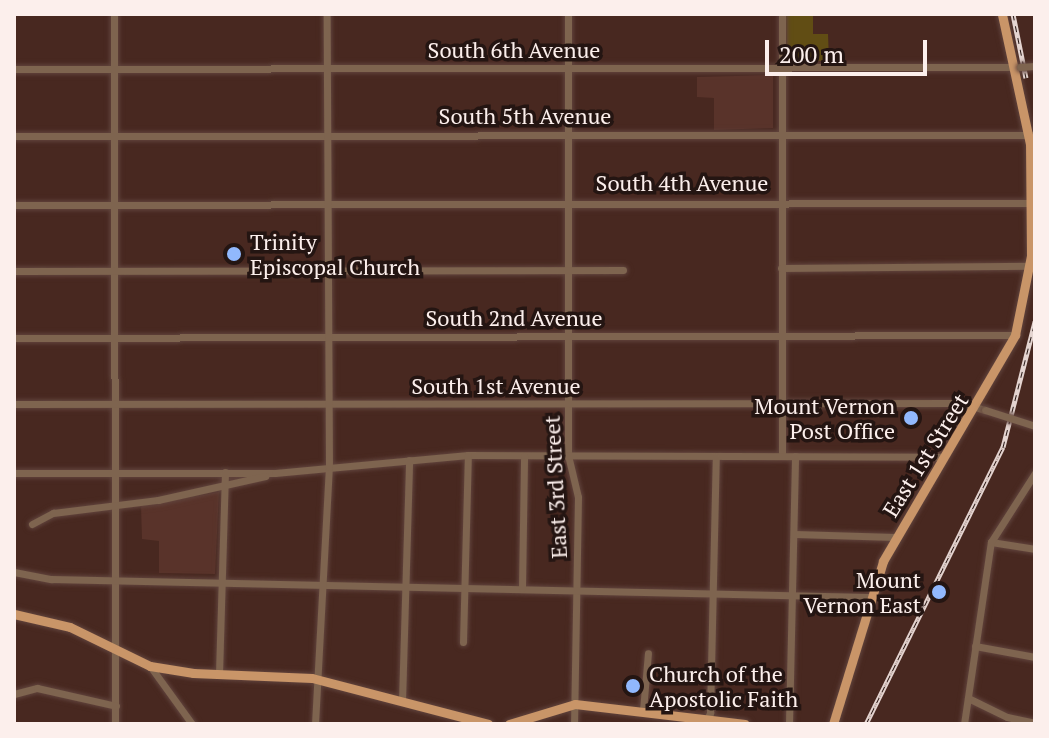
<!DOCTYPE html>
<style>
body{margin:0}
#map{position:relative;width:1049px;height:738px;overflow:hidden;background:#482820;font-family:"PT Serif",serif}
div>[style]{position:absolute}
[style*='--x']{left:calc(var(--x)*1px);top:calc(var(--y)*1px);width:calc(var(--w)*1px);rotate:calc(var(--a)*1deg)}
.built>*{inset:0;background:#59332a}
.green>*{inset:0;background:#614d14}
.roads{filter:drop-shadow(0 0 2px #61443d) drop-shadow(0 0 2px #61443d)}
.minor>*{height:7px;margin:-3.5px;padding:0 3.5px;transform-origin:3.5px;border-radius:3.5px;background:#7e644f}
.major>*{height:9px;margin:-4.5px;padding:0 4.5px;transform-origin:4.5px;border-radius:4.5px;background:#c99568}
.rail>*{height:5px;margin-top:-2.5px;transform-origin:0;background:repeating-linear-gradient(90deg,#241512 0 6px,#e4d4d0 0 12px);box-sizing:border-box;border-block:2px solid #e4d4d0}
.bridges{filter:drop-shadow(0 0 2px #61443d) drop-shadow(0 0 2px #61443d)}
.minor-bridge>*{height:7px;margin:-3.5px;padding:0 3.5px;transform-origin:3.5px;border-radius:3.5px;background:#7e644f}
.dots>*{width:22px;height:22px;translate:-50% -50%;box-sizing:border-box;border:4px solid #241512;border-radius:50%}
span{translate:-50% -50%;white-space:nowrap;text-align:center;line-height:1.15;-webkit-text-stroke:7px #241512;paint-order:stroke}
.street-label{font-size:22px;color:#fcefec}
.poi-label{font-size:22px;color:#fcefec}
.left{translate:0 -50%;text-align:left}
.right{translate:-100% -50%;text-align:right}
.frame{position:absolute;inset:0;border:16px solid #fcefec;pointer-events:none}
.scale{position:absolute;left:765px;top:40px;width:162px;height:36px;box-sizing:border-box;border:4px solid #fcefec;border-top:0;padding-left:10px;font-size:24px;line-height:28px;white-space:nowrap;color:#fcefec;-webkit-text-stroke:6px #241512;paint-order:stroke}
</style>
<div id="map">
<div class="built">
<i style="clip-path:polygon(773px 75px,773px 128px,714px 130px,714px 98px,697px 97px,697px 77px)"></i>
<i style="clip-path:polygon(219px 492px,215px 574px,159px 573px,159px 541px,142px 539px,141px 506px)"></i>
</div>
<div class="green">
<i style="clip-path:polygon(786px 14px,813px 14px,813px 34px,828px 34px,829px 61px,787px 61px)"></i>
</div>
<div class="roads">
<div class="minor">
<i style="--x:114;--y:14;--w:710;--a:89.92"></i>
<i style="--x:568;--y:14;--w:441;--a:90"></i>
<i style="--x:568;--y:455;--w:43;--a:76.6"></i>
<i style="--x:578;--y:497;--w:227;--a:91"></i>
<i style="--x:782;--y:14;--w:442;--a:90"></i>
<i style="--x:14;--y:69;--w:1004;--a:-0.11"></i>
<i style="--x:14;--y:136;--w:1021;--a:-0.06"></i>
<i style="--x:14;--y:205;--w:1017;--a:-0.11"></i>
<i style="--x:781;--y:268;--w:254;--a:-0.5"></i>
<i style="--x:14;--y:271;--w:609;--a:-0.09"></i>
<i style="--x:14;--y:338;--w:1001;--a:-0.17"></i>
<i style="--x:14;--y:404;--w:949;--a:-0.06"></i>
<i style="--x:963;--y:403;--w:23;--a:18"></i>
<i style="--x:14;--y:473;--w:261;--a:0"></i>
<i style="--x:275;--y:473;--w:194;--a:-5.3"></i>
<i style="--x:468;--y:455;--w:475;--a:0.2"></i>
<i style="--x:32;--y:524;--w:24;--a:-28"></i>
<i style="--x:53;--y:513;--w:106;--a:-7.1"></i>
<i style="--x:158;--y:500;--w:110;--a:-12.6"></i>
<i style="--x:795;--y:534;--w:100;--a:1.7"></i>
<i style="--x:991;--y:542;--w:45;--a:9"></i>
<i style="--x:14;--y:572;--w:38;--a:11"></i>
<i style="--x:51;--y:579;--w:818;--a:1.26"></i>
<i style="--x:522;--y:588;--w:132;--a:-89.1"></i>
<i style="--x:463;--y:642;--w:187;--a:-88.5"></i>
<i style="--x:975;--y:646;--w:61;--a:10.4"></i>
<i style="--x:150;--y:666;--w:72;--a:54.1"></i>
<i style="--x:219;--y:674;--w:202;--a:-88.3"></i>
<i style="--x:14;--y:694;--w:24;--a:-15"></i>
<i style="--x:37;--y:688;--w:81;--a:12.8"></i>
<i style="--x:968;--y:698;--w:43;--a:26"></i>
<i style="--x:1007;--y:717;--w:29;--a:12"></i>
<i style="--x:402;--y:701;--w:241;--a:-88.3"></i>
<i style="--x:643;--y:710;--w:57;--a:-85"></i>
<i style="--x:315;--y:724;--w:257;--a:-86.9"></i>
<i style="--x:329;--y:467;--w:453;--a:-90.3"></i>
<i style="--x:704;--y:724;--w:13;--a:-61"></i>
<i style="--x:710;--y:713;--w:257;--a:-88.7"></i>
<i style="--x:789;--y:724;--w:268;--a:-88.7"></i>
<i style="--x:964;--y:724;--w:184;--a:-81.6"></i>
<i style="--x:991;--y:542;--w:82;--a:-57.5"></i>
</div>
<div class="major">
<i style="--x:14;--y:614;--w:57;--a:13.1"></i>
<i style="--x:70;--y:627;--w:89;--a:26"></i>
<i style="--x:150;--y:666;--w:44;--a:9.2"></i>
<i style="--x:193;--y:673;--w:119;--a:2.4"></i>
<i style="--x:312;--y:678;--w:182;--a:14.6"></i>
<i style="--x:509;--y:724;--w:69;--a:-16.9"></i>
<i style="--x:575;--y:704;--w:171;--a:6.7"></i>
<i style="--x:833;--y:724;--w:170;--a:-72.9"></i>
<i style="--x:883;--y:561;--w:262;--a:-59.7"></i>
<i style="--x:1015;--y:335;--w:81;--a:-78.6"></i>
<i style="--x:1031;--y:256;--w:112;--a:-90.5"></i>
<i style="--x:1030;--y:144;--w:133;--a:-102.2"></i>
</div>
</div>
<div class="rail">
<i style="--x:1013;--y:14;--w:65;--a:78.5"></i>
<i style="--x:866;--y:724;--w:309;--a:-63.7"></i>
<i style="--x:1003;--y:447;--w:130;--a:-75.7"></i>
</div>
<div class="bridges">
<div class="minor-bridge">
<i style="--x:1020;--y:67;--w:15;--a:-4"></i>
<i style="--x:985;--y:410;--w:52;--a:17.7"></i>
</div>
</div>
<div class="dots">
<i style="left:234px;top:254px;background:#91b8fd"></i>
<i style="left:911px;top:418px;background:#91b8fd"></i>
<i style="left:939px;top:592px;background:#91b8fd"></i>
<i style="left:633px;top:686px;background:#91b8fd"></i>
</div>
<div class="street-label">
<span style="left:514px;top:50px">South 6th Avenue</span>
<span style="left:525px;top:116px">South 5th Avenue</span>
<span style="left:682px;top:183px">South 4th Avenue</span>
<span style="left:514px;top:318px">South 2nd Avenue</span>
<span style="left:496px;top:386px">South 1st Avenue</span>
<span style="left:925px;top:455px;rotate:-58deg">East 1st Street</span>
<span style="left:555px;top:487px;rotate:-93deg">East 3rd Street</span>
</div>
<div class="poi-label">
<span class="left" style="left:250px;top:254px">Trinity<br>Episcopal Church</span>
<span class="right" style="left:895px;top:418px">Mount Vernon<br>Post Office</span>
<span class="right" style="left:921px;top:592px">Mount<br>Vernon East</span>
<span class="left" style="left:649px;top:686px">Church of the<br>Apostolic Faith</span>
</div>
<div class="frame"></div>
<div class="scale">200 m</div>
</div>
